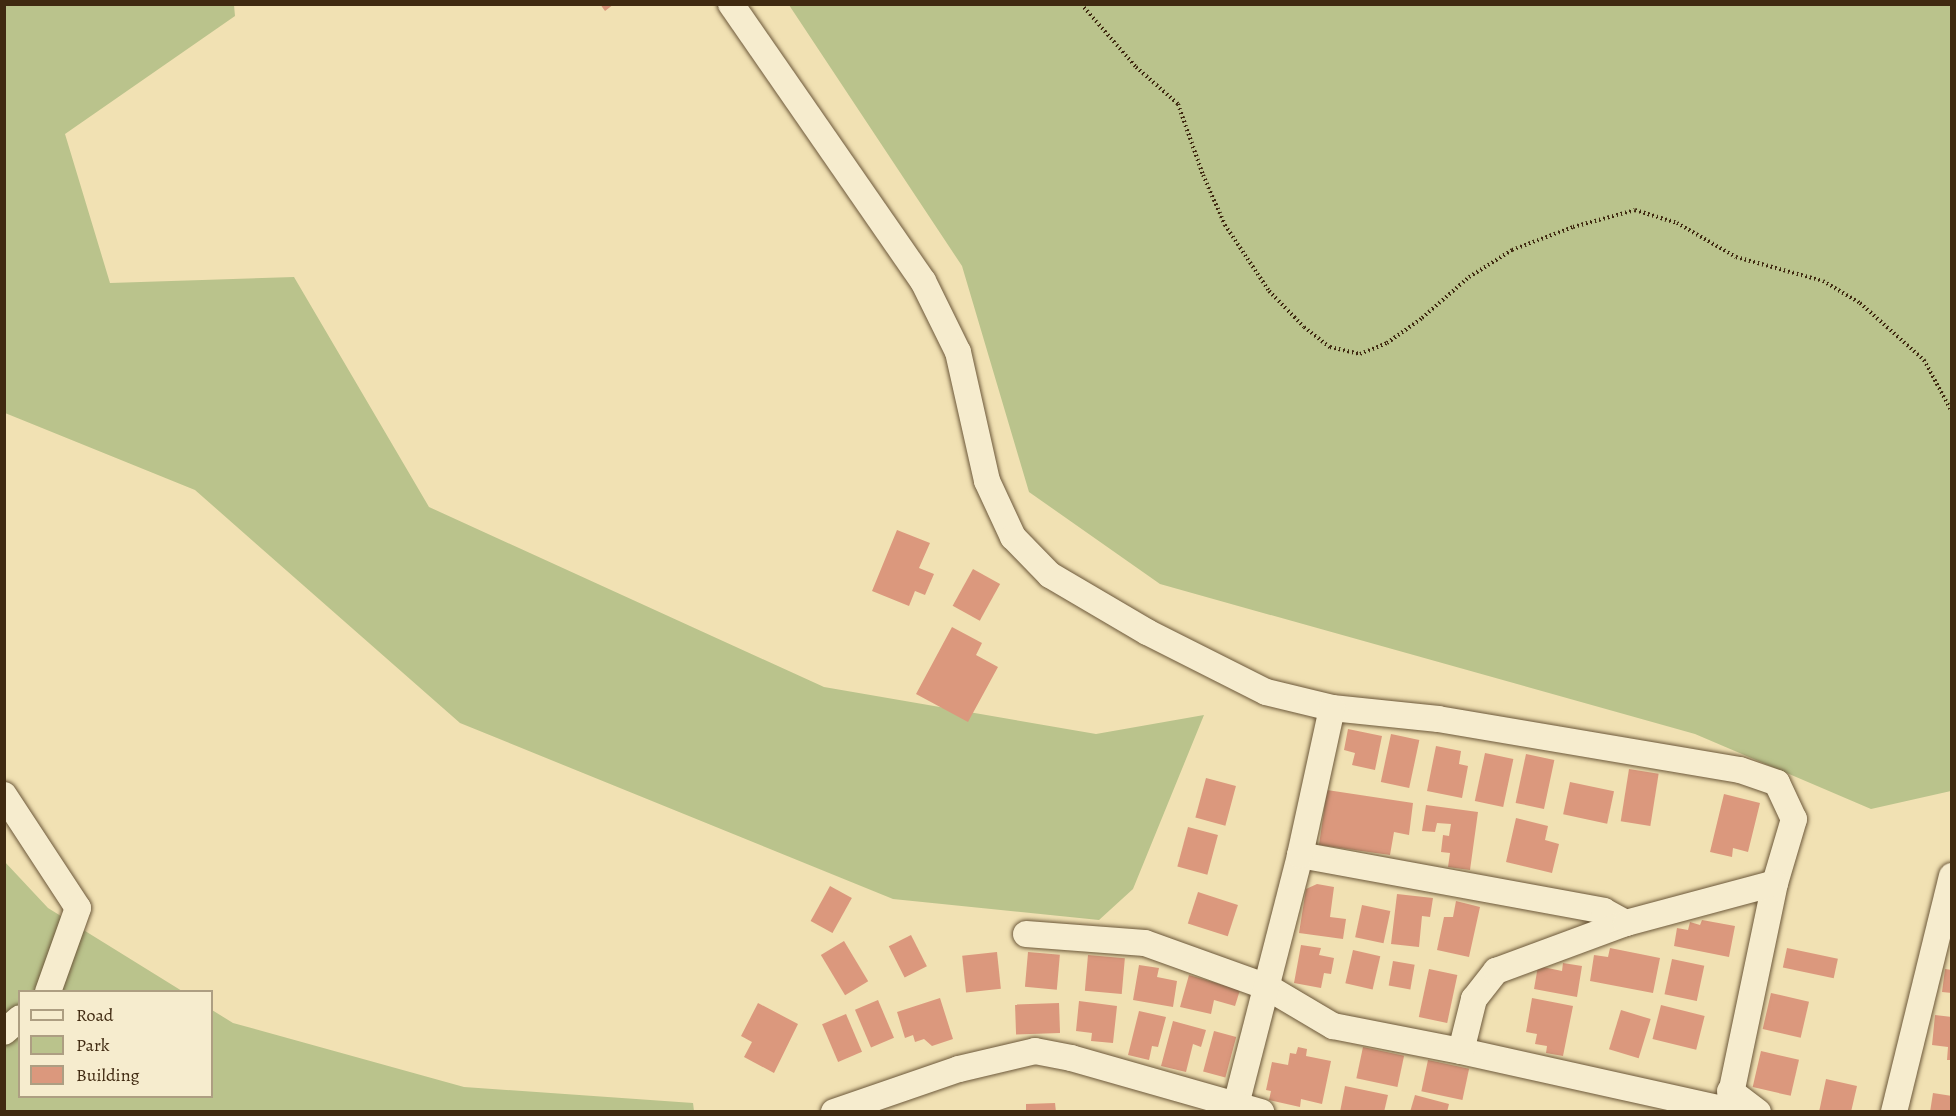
<!DOCTYPE html>
<style>
body{margin:0}
#map{position:relative;width:1956px;height:1116px;overflow:hidden;background:#f1e1b3;font-family:Alegreya,serif}
div>[style]{position:absolute}
[style*='--x']{left:calc(var(--x)*1px);top:calc(var(--y)*1px);width:calc(var(--w)*1px);rotate:calc(var(--a)*1deg)}
.green>*{inset:0;background:#bac38c}
.building>*{inset:0;background:#db987d;transform-origin:0 0}
.path>*{height:4px;margin-top:-2px;transform-origin:0;background:repeating-linear-gradient(90deg,#402a11 0 1.5px,transparent 0 4.5px)}
.roads{filter:drop-shadow(0 0 2px #6c583a) drop-shadow(0 0 2px #6c583a)}
.street>*{height:26px;margin:-13px;padding:0 13px;transform-origin:13px;border-radius:13px;background:#f6ecce}
span{translate:-50% -50%;white-space:nowrap;text-align:center;line-height:1.15;-webkit-text-stroke:4.5px #f6ecce;paint-order:stroke}
.frame{position:absolute;inset:0;border:6px solid #402a11;pointer-events:none}
.legend{position:absolute;left:18px;top:990px;width:195px;height:108px;box-sizing:border-box;background:#f6ecce;border:2px solid #ad9e82;margin:0;padding:8px 10px;list-style:none;font-size:18px;color:#402a11}
.legend li{display:flex;align-items:center;gap:12px;height:30px}
.legend b{width:30px;border:2px solid #ad9e82}
</style>
<div id="map">
<div class="green">
<i style="clip-path:polygon(4px 5px,234px 5px,235px 16px,65px 134px,110px 283px,294px 277px,429px 507px,824px 687px,1096px 734px,1204px 715px,1133px 889px,1099px 920px,893px 899px,460px 723px,195px 490px,5px 413px)"></i>
<i style="clip-path:polygon(789px 5px,1951px 5px,1951px 791px,1871px 809px,1695px 734px,1160px 584px,1029px 492px,962px 266px)"></i>
<i style="clip-path:polygon(4px 861px,48px 908px,182px 991px,20px 992px,20px 1096px,212px 1096px,212px 1010px,233px 1023px,464px 1087px,693px 1103px,694px 1111px,5px 1111px)"></i>
</div>
<div class="building">
<i style="clip-path:polygon(600px 4px,614px 4px,605px 11px)"></i>
<i style="clip-path:polygon(897px 530px,930px 543px,919px 568px,934px 574px,925px 595px,915px 591px,909px 606px,872px 591px)"></i>
<i style="left:973px;top:569px;width:31px;height:42px;rotate:29deg"></i>
<i style="clip-path:polygon(952px 627px,982px 643px,976px 655px,998px 667px,968px 722px,916px 694px)"></i>
<i style="clip-path:polygon(1348px 729px,1382px 736px,1375px 770px,1352px 765px,1355px 753px,1344px 750px)"></i>
<i style="left:1391px;top:734px;width:29px;height:49px;rotate:12deg"></i>
<i style="clip-path:polygon(1436px 746px,1461px 751px,1459px 764px,1468px 766px,1462px 798px,1427px 791px)"></i>
<i style="left:1485px;top:753px;width:29px;height:49px;rotate:12deg"></i>
<i style="left:1526px;top:754px;width:29px;height:50px;rotate:12deg"></i>
<i style="left:1629px;top:769px;width:30px;height:53px;rotate:9deg"></i>
<i style="left:1206px;top:778px;width:31px;height:41px;rotate:15deg"></i>
<i style="left:1570px;top:782px;width:45px;height:33px;rotate:12deg"></i>
<i style="clip-path:polygon(1327px 790px,1413px 803px,1409px 835px,1394px 832px,1390px 855px,1319px 845px)"></i>
<i style="clip-path:polygon(1724px 794px,1760px 803px,1748px 852px,1733px 848px,1732px 857px,1710px 852px)"></i>
<i style="clip-path:polygon(1426px 805px,1478px 812px,1470px 870px,1448px 867px,1450px 853px,1441px 852px,1443px 835px,1449px 836px,1451px 824px,1437px 823px,1435px 832px,1422px 831px)"></i>
<i style="clip-path:polygon(1516px 818px,1548px 826px,1545px 840px,1559px 844px,1552px 873px,1506px 862px)"></i>
<i style="left:1188px;top:827px;width:31px;height:41px;rotate:15deg"></i>
<i style="clip-path:polygon(1317px 884px,1334px 887px,1330px 917px,1346px 919px,1343px 939px,1299px 933px,1306px 889px)"></i>
<i style="left:830px;top:886px;width:25px;height:40px;rotate:29deg"></i>
<i style="left:1198px;top:892px;width:42px;height:33px;rotate:18deg"></i>
<i style="clip-path:polygon(1397px 894px,1433px 898px,1430px 917px,1422px 916px,1419px 947px,1391px 944px)"></i>
<i style="clip-path:polygon(1456px 901px,1480px 907px,1469px 957px,1437px 950px,1444px 917px,1453px 917px)"></i>
<i style="left:1362px;top:905px;width:29px;height:33px;rotate:12deg"></i>
<i style="clip-path:polygon(1702px 920px,1735px 926px,1729px 957px,1674px 946px,1677px 928px,1688px 930px,1690px 922px,1700px 925px)"></i>
<i style="left:911px;top:935px;width:35px;height:25px;rotate:63deg"></i>
<i style="left:844px;top:941px;width:47px;height:27px;rotate:59deg"></i>
<i style="clip-path:polygon(1301px 945px,1321px 948px,1319px 955px,1334px 958px,1331px 974px,1324px 973px,1321px 988px,1294px 983px)"></i>
<i style="clip-path:polygon(1610px 948px,1660px 958px,1653px 993px,1590px 981px,1594px 955px,1608px 957px)"></i>
<i style="left:1787px;top:948px;width:52px;height:20px;rotate:12deg"></i>
<i style="left:1353px;top:950px;width:28px;height:34px;rotate:13deg"></i>
<i style="left:997px;top:952px;width:37px;height:35px;rotate:84deg"></i>
<i style="left:1028px;top:952px;width:32px;height:35px;rotate:5deg"></i>
<i style="left:1088px;top:955px;width:37px;height:36px;rotate:5deg"></i>
<i style="left:1672px;top:959px;width:33px;height:36px;rotate:12deg"></i>
<i style="left:1393px;top:961px;width:22px;height:25px;rotate:10deg"></i>
<i style="clip-path:polygon(1563px 963px,1582px 966px,1577px 997px,1534px 989px,1538px 966px,1562px 971px)"></i>
<i style="clip-path:polygon(1139px 965px,1159px 968px,1157px 977px,1177px 981px,1173px 1007px,1133px 1000px)"></i>
<i style="left:1429px;top:969px;width:29px;height:49px;rotate:12deg"></i>
<i style="clip-path:polygon(1945px 969px,1952px 970px,1952px 993px,1942px 992px)"></i>
<i style="clip-path:polygon(1189px 975px,1240px 990px,1235px 1006px,1214px 1000px,1211px 1014px,1180px 1007px)"></i>
<i style="left:1771px;top:993px;width:39px;height:37px;rotate:13deg"></i>
<i style="clip-path:polygon(940px 998px,953px 1039px,932px 1046px,924px 1039px,915px 1042px,913px 1035px,905px 1038px,897px 1012px)"></i>
<i style="clip-path:polygon(1532px 998px,1573px 1006px,1563px 1056px,1546px 1053px,1547px 1046px,1535px 1044px,1537px 1034px,1526px 1032px)"></i>
<i style="left:878px;top:1000px;width:41px;height:25px;rotate:67deg"></i>
<i style="clip-path:polygon(1079px 1001px,1117px 1006px,1113px 1043px,1091px 1041px,1092px 1033px,1076px 1031px)"></i>
<i style="clip-path:polygon(758px 1003px,798px 1024px,774px 1073px,744px 1057px,752px 1042px,741px 1036px)"></i>
<i style="left:1059px;top:1003px;width:30px;height:44px;rotate:88deg"></i>
<i style="left:1661px;top:1005px;width:45px;height:35px;rotate:14deg"></i>
<i style="left:1621px;top:1010px;width:31px;height:41px;rotate:17deg"></i>
<i style="clip-path:polygon(1139px 1011px,1166px 1017px,1158px 1047px,1152px 1046px,1149px 1060px,1128px 1055px)"></i>
<i style="left:846px;top:1014px;width:41px;height:26px;rotate:67deg"></i>
<i style="clip-path:polygon(1935px 1015px,1952px 1017px,1952px 1060px,1947px 1060px,1948px 1047px,1932px 1045px)"></i>
<i style="clip-path:polygon(1173px 1021px,1206px 1030px,1201px 1047px,1193px 1044px,1186px 1072px,1161px 1066px)"></i>
<i style="left:1214px;top:1031px;width:23px;height:42px;rotate:15deg"></i>
<i style="clip-path:polygon(1298px 1047px,1307px 1049px,1306px 1056px,1331px 1061px,1322px 1104px,1301px 1099px,1300px 1107px,1269px 1100px,1271px 1091px,1266px 1090px,1272px 1062px,1288px 1065px,1290px 1053px,1296px 1054px)"></i>
<i style="left:1363px;top:1047px;width:42px;height:32px;rotate:12deg"></i>
<i style="left:1761px;top:1051px;width:39px;height:37px;rotate:13deg"></i>
<i style="left:1428px;top:1060px;width:42px;height:32px;rotate:12deg"></i>
<i style="clip-path:polygon(1826px 1079px,1857px 1086px,1851px 1112px,1819px 1112px)"></i>
<i style="clip-path:polygon(1345px 1086px,1388px 1095px,1384px 1112px,1340px 1112px)"></i>
<i style="clip-path:polygon(1933px 1093px,1952px 1096px,1952px 1112px,1930px 1112px)"></i>
<i style="clip-path:polygon(1415px 1095px,1449px 1104px,1447px 1112px,1410px 1112px)"></i>
<i style="clip-path:polygon(1055px 1103px,1056px 1112px,1026px 1112px,1026px 1104px)"></i>
</div>
<div class="path">
<i style="--x:1081;--y:4;--w:84;--a:48.9"></i>
<i style="--x:1136;--y:67;--w:56;--a:41.4"></i>
<i style="--x:1178;--y:104;--w:75;--a:70.6"></i>
<i style="--x:1203;--y:175;--w:55;--a:66.3"></i>
<i style="--x:1225;--y:225;--w:79;--a:56.3"></i>
<i style="--x:1269;--y:291;--w:50;--a:45.8"></i>
<i style="--x:1304;--y:327;--w:33;--a:38"></i>
<i style="--x:1330;--y:347;--w:31;--a:13"></i>
<i style="--x:1360;--y:354;--w:29;--a:-22"></i>
<i style="--x:1387;--y:343;--w:43;--a:-35.5"></i>
<i style="--x:1422;--y:318;--w:62;--a:-41.1"></i>
<i style="--x:1469;--y:277;--w:51;--a:-32.1"></i>
<i style="--x:1512;--y:250;--w:65;--a:-20.7"></i>
<i style="--x:1573;--y:227;--w:64;--a:-15.3"></i>
<i style="--x:1635;--y:210;--w:44;--a:17.2"></i>
<i style="--x:1677;--y:223;--w:68;--a:30"></i>
<i style="--x:1736;--y:257;--w:90;--a:15.4"></i>
<i style="--x:1823;--y:281;--w:43;--a:30.7"></i>
<i style="--x:1860;--y:303;--w:86;--a:41.7"></i>
<i style="--x:1924;--y:360;--w:59;--a:61.7"></i>
</div>
<div class="roads">
<div class="street">
<i style="--x:731;--y:4;--w:337;--a:55.3"></i>
<i style="--x:923;--y:281;--w:79;--a:63.8"></i>
<i style="--x:958;--y:352;--w:132;--a:77.3"></i>
<i style="--x:987;--y:481;--w:62;--a:65.1"></i>
<i style="--x:1013;--y:537;--w:53;--a:45.8"></i>
<i style="--x:1050;--y:575;--w:113;--a:30.4"></i>
<i style="--x:1147;--y:632;--w:133;--a:26.8"></i>
<i style="--x:1266;--y:692;--w:68;--a:13.6"></i>
<i style="--x:1332;--y:708;--w:107;--a:5.9"></i>
<i style="--x:1438;--y:719;--w:306;--a:9.6"></i>
<i style="--x:1740;--y:770;--w:39;--a:19"></i>
<i style="--x:1777;--y:783;--w:40;--a:65"></i>
<i style="--x:1794;--y:819;--w:67;--a:106.5"></i>
<i style="--x:1775;--y:883;--w:234;--a:101.8"></i>
<i style="--x:4;--y:795;--w:135;--a:56.8"></i>
<i style="--x:78;--y:908;--w:89;--a:109.7"></i>
<i style="--x:1300;--y:855;--w:309;--a:10.4"></i>
<i style="--x:1604;--y:911;--w:25;--a:29"></i>
<i style="--x:1026;--y:934;--w:119;--a:4.3"></i>
<i style="--x:1145;--y:943;--w:130;--a:19.8"></i>
<i style="--x:1267;--y:987;--w:77;--a:30.6"></i>
<i style="--x:1333;--y:1026;--w:130;--a:11.1"></i>
<i style="--x:1461;--y:1051;--w:272;--a:12.5"></i>
<i style="--x:4;--y:1032;--w:21;--a:-41"></i>
<i style="--x:1461;--y:1051;--w:54;--a:-76"></i>
<i style="--x:1474;--y:999;--w:36;--a:-52"></i>
<i style="--x:1496;--y:971;--w:139;--a:-20.3"></i>
<i style="--x:1626;--y:923;--w:154;--a:-15"></i>
<i style="--x:1730;--y:1091;--w:35;--a:37"></i>
<i style="--x:1236;--y:1105;--w:258;--a:-75.6"></i>
<i style="--x:1300;--y:855;--w:150;--a:-77.7"></i>
<i style="--x:834;--y:1112;--w:132;--a:-19"></i>
<i style="--x:959;--y:1069;--w:78;--a:-13.3"></i>
<i style="--x:1035;--y:1051;--w:37;--a:11"></i>
<i style="--x:1071;--y:1058;--w:198;--a:15.9"></i>
<i style="--x:1894;--y:1112;--w:243;--a:-76.2"></i>
</div>
</div>
<div class="frame"></div>
<ul class="legend">
<li><b style="height:8px;background:#f6ecce"></b>Road</li>
<li><b style="height:16px;background:#bac38c"></b>Park</li>
<li><b style="height:16px;background:#db987d"></b>Building</li>
</ul>
</div>
